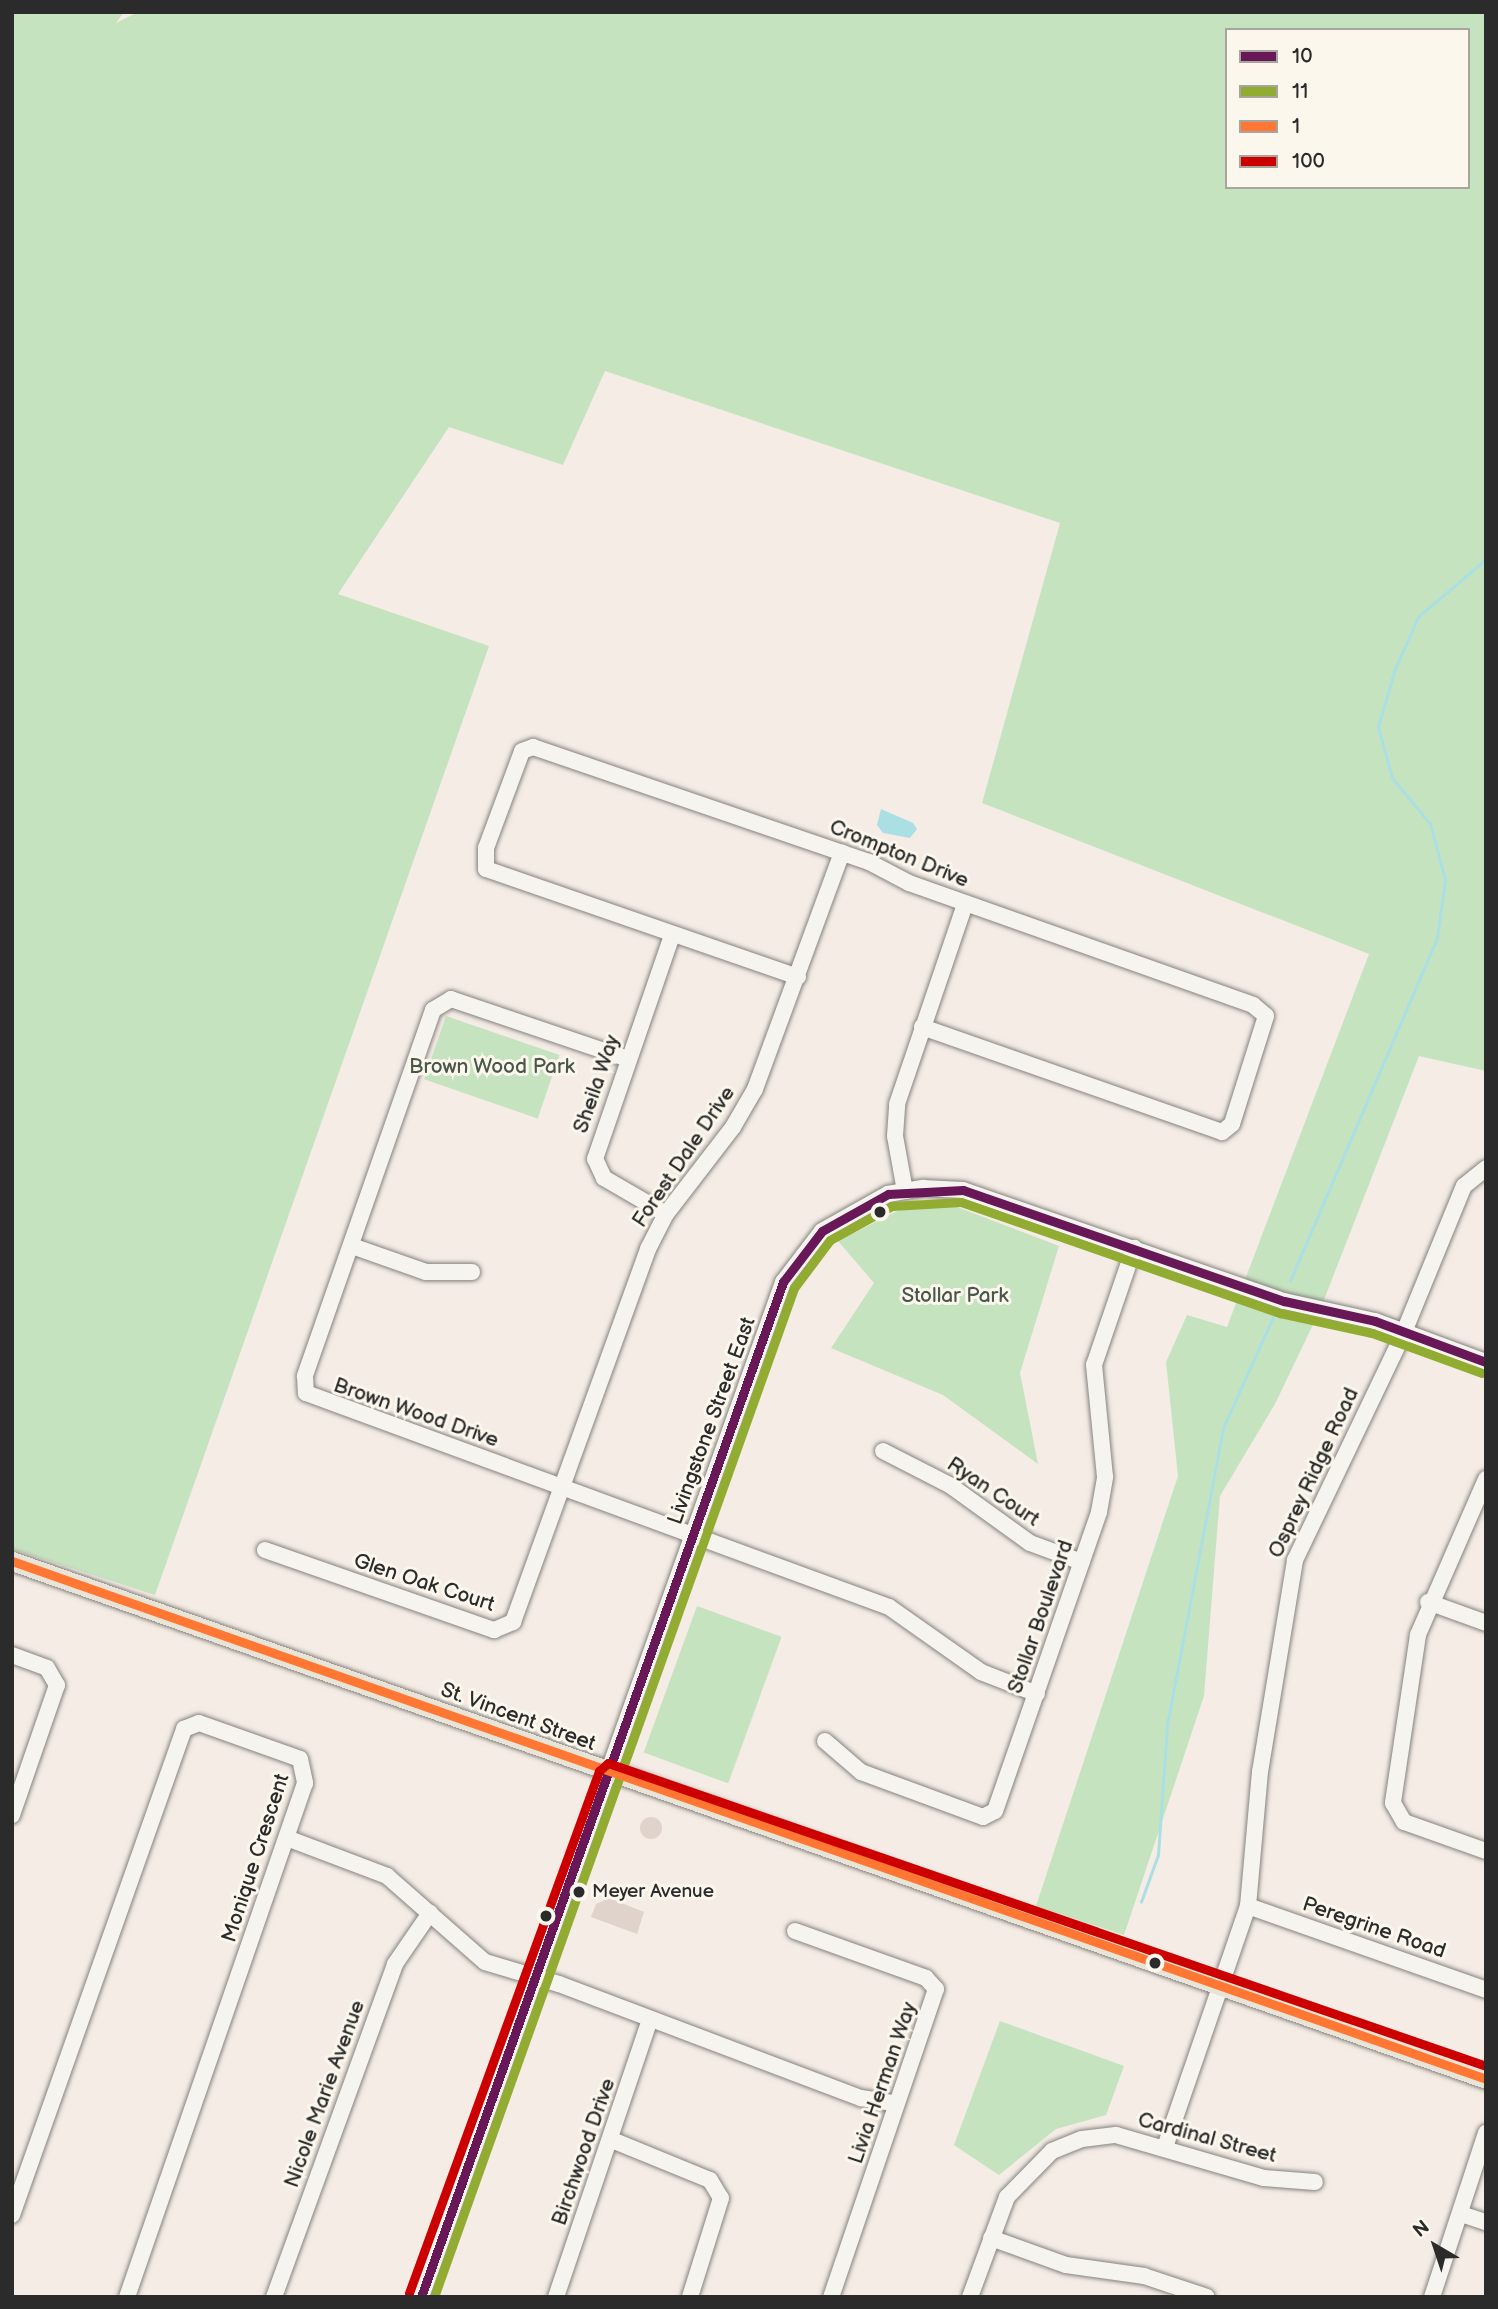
<!DOCTYPE html>
<style>
body{margin:0}
#map{position:relative;width:1498px;height:2309px;overflow:hidden;background:#f4ece5;font-family:"Balsamiq Sans",sans-serif}
div>[style]{position:absolute}
[style*='--x']{left:calc(var(--x)*1px);top:calc(var(--y)*1px);width:calc(var(--w)*1px);rotate:calc(var(--a)*1deg)}
.green>*{inset:0;background:#c6e3c0;transform-origin:0 0}
.water>*{inset:0;background:#aae0e4}
.stream>*{height:2.5px;margin:-1.25px;padding:0 1.25px;transform-origin:1.25px;border-radius:1.25px;background:#aae0e4}
.building>*{inset:0;background:#e0d3cc}
.round{border-radius:50%}
.roads{filter:drop-shadow(0 0 2px #85827f) drop-shadow(0 0 2px #85827f)}
.minor>*{height:16px;margin:-8px;padding:0 8px;transform-origin:8px;border-radius:8px;background:#f6f4ef}
.major>*{height:19px;margin:-9.5px;padding:0 9.5px;transform-origin:9.5px;border-radius:9.5px;background:#e8e4d7}
.bus-1>*{height:9px;margin:-4.5px;padding:0 4.5px;transform-origin:4.5px;border-radius:4.5px;background:#681757}
.bus-2>*{height:9px;margin:-4.5px;padding:0 4.5px;transform-origin:4.5px;border-radius:4.5px;background:#91ac31}
.bus-3>*{height:9px;margin:-4.5px;padding:0 4.5px;transform-origin:4.5px;border-radius:4.5px;background:#f73}
.bus-4>*{height:9px;margin:-4.5px;padding:0 4.5px;transform-origin:4.5px;border-radius:4.5px;background:#c00}
.dots>*{width:19px;height:19px;translate:-50% -50%;box-sizing:border-box;border:4px solid #fbf7ec;border-radius:50%}
span{translate:-50% -50%;white-space:nowrap;text-align:center;line-height:1.15;-webkit-text-stroke:6px #fbf7ec;paint-order:stroke}
.bus-label{font-size:19px;color:#2b2b2b}
.left{translate:0 -50%;text-align:left}
.street-label{font-size:21px;color:#2b2b2b}
.park-label{font-size:21px;color:#485749}
.frame{position:absolute;inset:0;border:14px solid #2b2b2b;pointer-events:none}
.legend{position:absolute;left:1225px;top:28px;width:245px;height:161px;box-sizing:border-box;background:#fbf7ec;border:2px solid #a8a59f;margin:0;padding:9px 12px;list-style:none;font-size:21px;color:#2b2b2b}
.legend li{display:flex;align-items:center;gap:14px;height:35px}
.legend b{width:35px;border:2px solid #a8a59f}
.north{position:absolute;left:1400px;top:2211px;width:70px;height:70px;-webkit-text-stroke:5px #fbf7ec;paint-order:stroke;rotate:321deg;font-size:19px;font-weight:700;line-height:28px;text-align:center;color:#2b2b2b}
.north::after{content:'';display:block;margin:auto;width:24px;height:32px;background:#2b2b2b;clip-path:polygon(50% 0,100% 100%,50% 72%,0 100%)}
</style>
<div id="map">
<div class="green">
<i style="clip-path:polygon(evenodd,12px 12px,124px 12px,116px 23px,138px 12px,1486px 12px,1486px 1071px,1419px 1056px,1320px 1310px,1275px 1404px,1220px 1496px,1204px 1696px,1124px 1935px,1036px 1906px,1178px 1476px,1166px 1362px,1187px 1315px,1227px 1327px,1369px 954px,982px 803px,1060px 523px,605px 371px,563px 465px,449px 427px,338px 594px,489px 646px,155px 1595px,12px 1549px,12px 12px,1227px 30px,1468px 30px,1468px 187px,1227px 187px,1227px 30px)"></i>
<i style="left:446px;top:1016px;width:120px;height:67px;rotate:19deg"></i>
<i style="clip-path:polygon(909px 1205px,957px 1207px,1059px 1246px,1020px 1373px,1038px 1464px,943px 1395px,831px 1348px,874px 1283px,838px 1241px)"></i>
<i style="left:697px;top:1606px;width:90px;height:156px;rotate:20deg"></i>
<i style="clip-path:polygon(1000px 2021px,1124px 2066px,1106px 2115px,1056px 2129px,999px 2175px,954px 2145px)"></i>
</div>
<div class="water">
<i style="clip-path:polygon(881px 809px,913px 823px,917px 829px,910px 838px,883px 833px,877px 825px)"></i>
</div>
<div class="stream">
<i style="--x:1290;--y:1281;--w:373;--a:-66.8"></i>
<i style="--x:1437;--y:938;--w:59;--a:-82.1"></i>
<i style="--x:1445;--y:880;--w:58;--a:-105"></i>
<i style="--x:1430;--y:824;--w:60;--a:-129.6"></i>
<i style="--x:1392;--y:778;--w:53;--a:-105.4"></i>
<i style="--x:1378;--y:727;--w:60;--a:-73.7"></i>
<i style="--x:1395;--y:669;--w:57;--a:-66.1"></i>
<i style="--x:1418;--y:617;--w:89;--a:-40.5"></i>
<i style="--x:1141;--y:1902;--w:50;--a:-70.1"></i>
<i style="--x:1158;--y:1855;--w:130;--a:-86"></i>
<i style="--x:1167;--y:1725;--w:302;--a:-79.3"></i>
<i style="--x:1223;--y:1428;--w:134;--a:-65.7"></i>
</div>
<div class="building">
<i class="round" style="left:640px;top:1817px;width:22px;height:22px"></i>
<i style="clip-path:polygon(609px 1898px,644px 1912px,637px 1934px,591px 1917px,596px 1904px)"></i>
</div>
<div class="roads">
<div class="minor">
<i style="--x:798;--y:977;--w:330;--a:-160.9"></i>
<i style="--x:486;--y:869;--w:21;--a:-90"></i>
<i style="--x:486;--y:848;--w:103;--a:-69.6"></i>
<i style="--x:522;--y:751;--w:12;--a:-20"></i>
<i style="--x:533;--y:747;--w:355;--a:18.9"></i>
<i style="--x:869;--y:862;--w:45;--a:27.7"></i>
<i style="--x:909;--y:883;--w:365;--a:19.5"></i>
<i style="--x:1253;--y:1005;--w:17;--a:40"></i>
<i style="--x:1266;--y:1016;--w:113;--a:107.5"></i>
<i style="--x:1232;--y:1124;--w:13;--a:141"></i>
<i style="--x:1222;--y:1132;--w:318;--a:-160.7"></i>
<i style="--x:628;--y:1059;--w:187;--a:-161.3"></i>
<i style="--x:451;--y:999;--w:21;--a:149"></i>
<i style="--x:433;--y:1010;--w:388;--a:109.3"></i>
<i style="--x:305;--y:1376;--w:17;--a:87"></i>
<i style="--x:306;--y:1393;--w:621;--a:20.16"></i>
<i style="--x:889;--y:1607;--w:113;--a:35.2"></i>
<i style="--x:981;--y:1672;--w:60;--a:21.4"></i>
<i style="--x:905;--y:1191;--w:56;--a:-100.3"></i>
<i style="--x:895;--y:1136;--w:32;--a:-86"></i>
<i style="--x:897;--y:1104;--w:211;--a:-71.2"></i>
<i style="--x:666;--y:1214;--w:72;--a:-149.9"></i>
<i style="--x:604;--y:1178;--w:21;--a:-115"></i>
<i style="--x:595;--y:1159;--w:236;--a:-71"></i>
<i style="--x:352;--y:1246;--w:78;--a:19.4"></i>
<i style="--x:426;--y:1272;--w:46;--a:0"></i>
<i style="--x:883;--y:1451;--w:76;--a:27.2"></i>
<i style="--x:951;--y:1486;--w:97;--a:35.8"></i>
<i style="--x:1030;--y:1543;--w:55;--a:20.1"></i>
<i style="--x:1486;--y:1479;--w:170;--a:113.6"></i>
<i style="--x:1418;--y:1635;--w:170;--a:98.5"></i>
<i style="--x:1393;--y:1803;--w:22;--a:60"></i>
<i style="--x:1404;--y:1822;--w:87;--a:19.5"></i>
<i style="--x:265;--y:1550;--w:243;--a:19.3"></i>
<i style="--x:494;--y:1630;--w:21;--a:-23"></i>
<i style="--x:513;--y:1622;--w:397;--a:-70.1"></i>
<i style="--x:648;--y:1249;--w:39;--a:-63"></i>
<i style="--x:666;--y:1214;--w:110;--a:-52.4"></i>
<i style="--x:733;--y:1127;--w:44;--a:-59.9"></i>
<i style="--x:755;--y:1089;--w:252;--a:-69.8"></i>
<i style="--x:1428;--y:1602;--w:62;--a:19.9"></i>
<i style="--x:12;--y:1655;--w:37;--a:20"></i>
<i style="--x:47;--y:1668;--w:20;--a:60"></i>
<i style="--x:57;--y:1685;--w:138;--a:109.1"></i>
<i style="--x:825;--y:1741;--w:48;--a:40.7"></i>
<i style="--x:861;--y:1772;--w:130;--a:20.2"></i>
<i style="--x:983;--y:1817;--w:13;--a:-27"></i>
<i style="--x:995;--y:1811;--w:317;--a:-70.8"></i>
<i style="--x:1099;--y:1512;--w:36;--a:-80"></i>
<i style="--x:1105;--y:1477;--w:113;--a:-95.6"></i>
<i style="--x:1094;--y:1365;--w:124;--a:-71.1"></i>
<i style="--x:287;--y:1838;--w:107;--a:20.8"></i>
<i style="--x:387;--y:1876;--w:130;--a:41.3"></i>
<i style="--x:485;--y:1962;--w:77;--a:16.6"></i>
<i style="--x:559;--y:1984;--w:323;--a:20.7"></i>
<i style="--x:861;--y:2098;--w:36;--a:9"></i>
<i style="--x:1248;--y:1906;--w:252;--a:19.4"></i>
<i style="--x:795;--y:1931;--w:139;--a:19.7"></i>
<i style="--x:926;--y:1978;--w:15;--a:48"></i>
<i style="--x:936;--y:1989;--w:325;--a:108.8"></i>
<i style="--x:612;--y:2140;--w:106;--a:22.2"></i>
<i style="--x:710;--y:2180;--w:21;--a:59"></i>
<i style="--x:721;--y:2198;--w:104;--a:107.4"></i>
<i style="--x:1165;--y:2147;--w:255;--a:-71"></i>
<i style="--x:1248;--y:1906;--w:135;--a:-84.9"></i>
<i style="--x:1260;--y:1772;--w:215;--a:-80.6"></i>
<i style="--x:1295;--y:1560;--w:253;--a:-64.4"></i>
<i style="--x:1404;--y:1332;--w:158;--a:-67.7"></i>
<i style="--x:1464;--y:1186;--w:28;--a:-39"></i>
<i style="--x:1461;--y:2214;--w:26;--a:18"></i>
<i style="--x:12;--y:2215;--w:516;--a:-70.51"></i>
<i style="--x:184;--y:1729;--w:16;--a:-22"></i>
<i style="--x:199;--y:1723;--w:107;--a:19.6"></i>
<i style="--x:300;--y:1759;--w:25;--a:78"></i>
<i style="--x:305;--y:1783;--w:544;--a:109.1"></i>
<i style="--x:991;--y:2238;--w:80;--a:19.8"></i>
<i style="--x:1066;--y:2265;--w:79;--a:8"></i>
<i style="--x:1144;--y:2276;--w:66;--a:18.4"></i>
<i style="--x:274;--y:2297;--w:354;--a:-70"></i>
<i style="--x:395;--y:1964;--w:62;--a:-55.5"></i>
<i style="--x:421;--y:2297;--w:1078;--a:-70.37"></i>
<i style="--x:783;--y:1282;--w:64;--a:-52.6"></i>
<i style="--x:822;--y:1231;--w:76;--a:-29.3"></i>
<i style="--x:888;--y:1194;--w:36;--a:-10"></i>
<i style="--x:923;--y:1188;--w:40;--a:2.9"></i>
<i style="--x:963;--y:1190;--w:340;--a:19.1"></i>
<i style="--x:1284;--y:1301;--w:93;--a:12.4"></i>
<i style="--x:1375;--y:1321;--w:118;--a:20.3"></i>
<i style="--x:556;--y:2297;--w:293;--a:-71.3"></i>
<i style="--x:970;--y:2297;--w:107;--a:-69.7"></i>
<i style="--x:1007;--y:2197;--w:64;--a:-45.6"></i>
<i style="--x:1052;--y:2151;--w:32;--a:-22"></i>
<i style="--x:1082;--y:2139;--w:34;--a:-7"></i>
<i style="--x:1116;--y:2135;--w:154;--a:16.2"></i>
<i style="--x:1264;--y:2178;--w:51;--a:4.5"></i>
<i style="--x:1432;--y:2297;--w:173;--a:-71.8"></i>
</div>
<div class="major">
<i style="--x:12;--y:1561;--w:1562;--a:19.36"></i>
</div>
</div>
<div class="bus-1">
<i style="--x:421;--y:2297;--w:1078;--a:-70.37"></i>
<i style="--x:783;--y:1282;--w:64;--a:-52.6"></i>
<i style="--x:822;--y:1231;--w:76;--a:-29.3"></i>
<i style="--x:888;--y:1194;--w:75;--a:-3.1"></i>
<i style="--x:963;--y:1190;--w:340;--a:19.1"></i>
<i style="--x:1284;--y:1301;--w:93;--a:12.4"></i>
<i style="--x:1375;--y:1321;--w:118;--a:20.3"></i>
</div>
<div class="bus-2">
<i style="--x:434;--y:2297;--w:1071;--a:-70.36"></i>
<i style="--x:794;--y:1288;--w:60;--a:-53.1"></i>
<i style="--x:830;--y:1240;--w:71;--a:-28.7"></i>
<i style="--x:892;--y:1206;--w:69;--a:-3.3"></i>
<i style="--x:961;--y:1202;--w:338;--a:19.2"></i>
<i style="--x:1280;--y:1313;--w:94;--a:12.3"></i>
<i style="--x:1372;--y:1333;--w:117;--a:20"></i>
</div>
<div class="bus-3">
<i style="--x:12;--y:1561;--w:1562;--a:19.36"></i>
</div>
<div class="bus-4">
<i style="--x:409;--y:2293;--w:556;--a:-70"></i>
<i style="--x:599;--y:1771;--w:12;--a:-42"></i>
<i style="--x:608;--y:1763;--w:929;--a:19.04"></i>
</div>
<div class="dots">
<i style="left:880px;top:1212px;background:#2b2b2b"></i>
<i style="left:579px;top:1892px;background:#2b2b2b"></i>
<i style="left:546px;top:1916px;background:#2b2b2b"></i>
<i style="left:1155px;top:1963px;background:#2b2b2b"></i>
</div>
<div class="bus-label">
<span class="left" style="left:592px;top:1892px">Meyer Avenue</span>
</div>
<div class="street-label">
<span style="left:899px;top:854px;rotate:22deg">Crompton Drive</span>
<span style="left:597px;top:1084px;rotate:-71deg">Sheila Way</span>
<span style="left:684px;top:1157px;rotate:-56deg">Forest Dale Drive</span>
<span style="left:416px;top:1413px;rotate:19deg">Brown Wood Drive</span>
<span style="left:712px;top:1421px;rotate:-70deg">Livingstone Street East</span>
<span style="left:1314px;top:1473px;rotate:-65deg">Osprey Ridge Road</span>
<span style="left:993px;top:1492px;rotate:34deg">Ryan Court</span>
<span style="left:424px;top:1583px;rotate:18deg">Glen Oak Court</span>
<span style="left:1041px;top:1617px;rotate:-71deg">Stollar Boulevard</span>
<span style="left:518px;top:1717px;rotate:20deg">St. Vincent Street</span>
<span style="left:256px;top:1858px;rotate:-72deg">Monique Crescent</span>
<span style="left:1374px;top:1928px;rotate:19deg">Peregrine Road</span>
<span style="left:883px;top:2083px;rotate:-71deg">Livia Herman Way</span>
<span style="left:325px;top:2094px;rotate:-70deg">Nicole Marie Avenue</span>
<span style="left:1207px;top:2138px;rotate:15deg">Cardinal Street</span>
<span style="left:584px;top:2152px;rotate:-71deg">Birchwood Drive</span>
</div>
<div class="park-label">
<span style="left:492px;top:1067px">Brown Wood Park</span>
<span style="left:955px;top:1296px">Stollar Park</span>
</div>
<div class="frame"></div>
<ul class="legend">
<li><b style="height:9px;background:#681757"></b>10</li>
<li><b style="height:9px;background:#91ac31"></b>11</li>
<li><b style="height:9px;background:#f73"></b>1</li>
<li><b style="height:9px;background:#c00"></b>100</li>
</ul>
<div class="north">N</div>
</div>
